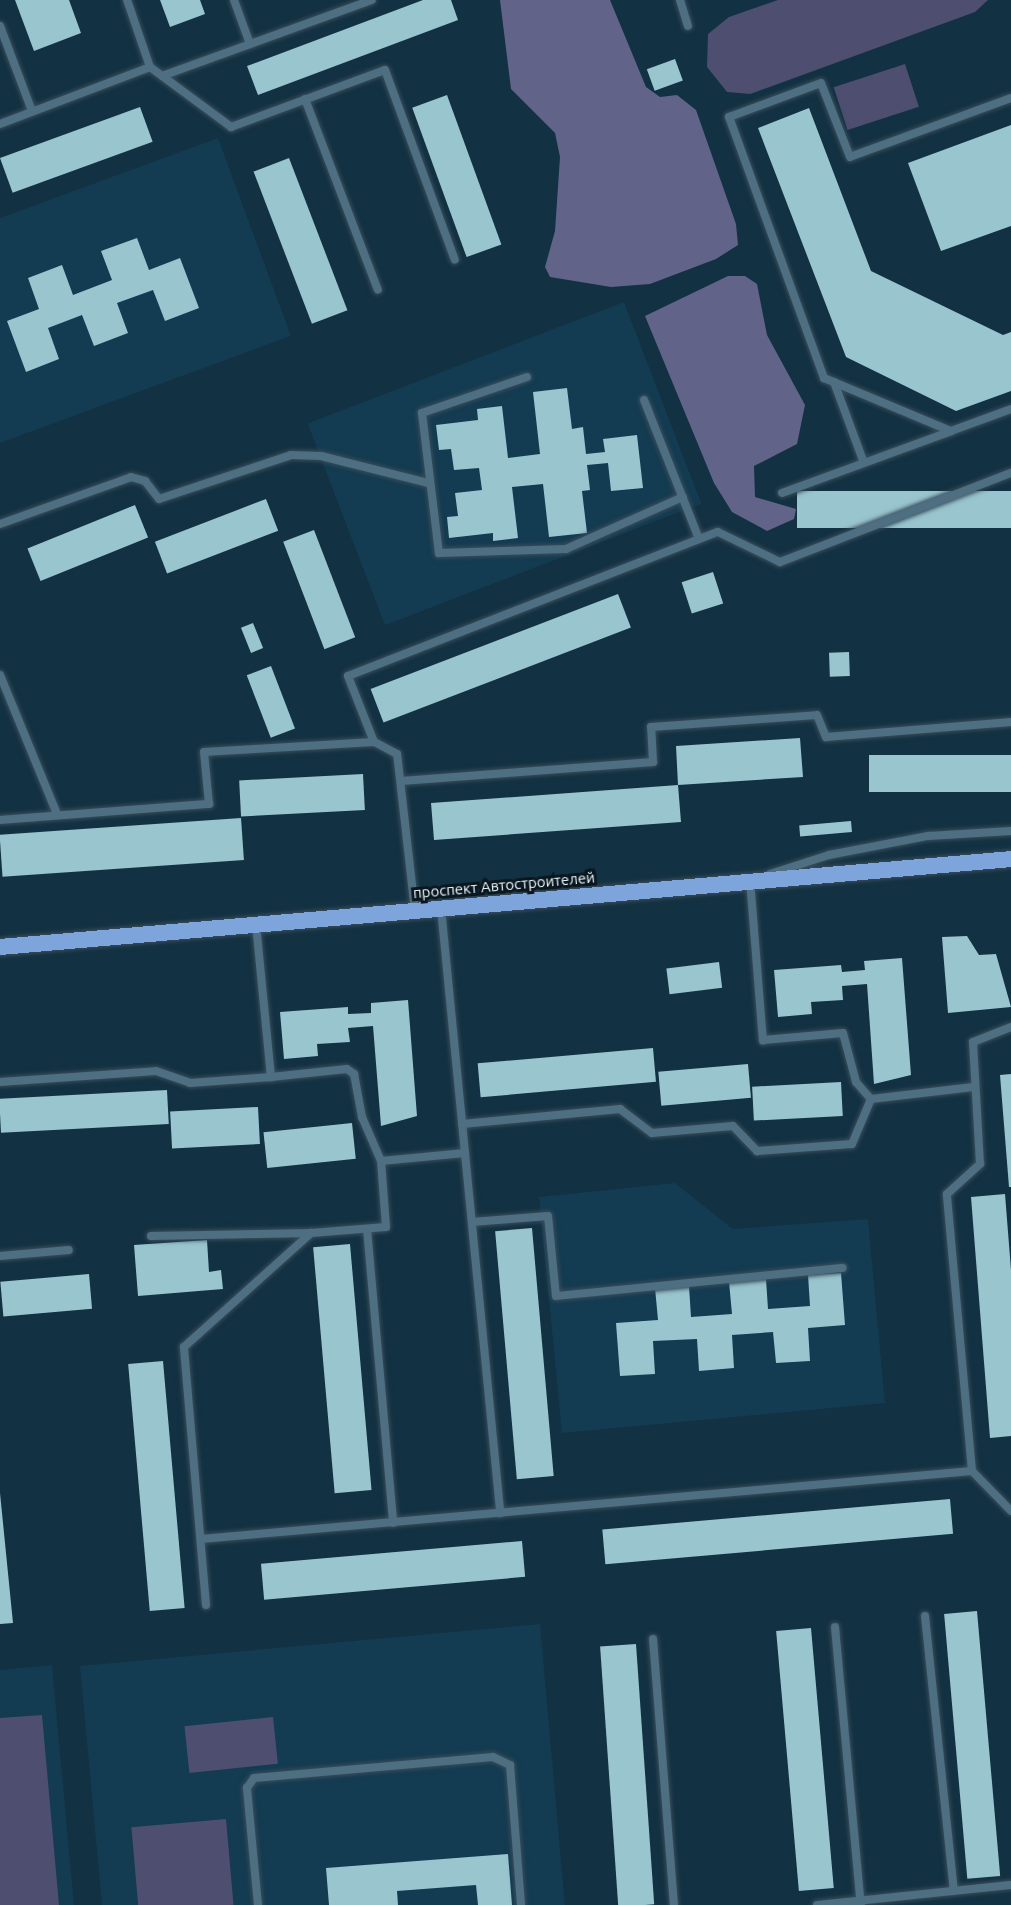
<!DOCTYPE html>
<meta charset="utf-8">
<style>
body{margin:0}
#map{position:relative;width:1011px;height:1905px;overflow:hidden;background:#123142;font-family:Ubuntu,sans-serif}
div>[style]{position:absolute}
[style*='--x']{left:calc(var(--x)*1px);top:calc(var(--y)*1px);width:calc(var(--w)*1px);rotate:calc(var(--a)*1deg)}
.built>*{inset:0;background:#133b51;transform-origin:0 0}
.green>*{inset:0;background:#4d4e70;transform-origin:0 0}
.forest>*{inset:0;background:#616389}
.building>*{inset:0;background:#99c5cf;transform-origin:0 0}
.roads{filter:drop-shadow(0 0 2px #394d5b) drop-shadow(0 0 2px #394d5b)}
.service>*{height:8px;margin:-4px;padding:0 4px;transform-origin:4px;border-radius:4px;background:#4e6e82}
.trunk>*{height:16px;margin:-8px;padding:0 8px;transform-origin:8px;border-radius:8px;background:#7da4db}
span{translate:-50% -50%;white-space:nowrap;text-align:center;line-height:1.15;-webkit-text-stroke:6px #0a171f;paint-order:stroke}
.street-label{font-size:15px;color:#ecf6fd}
</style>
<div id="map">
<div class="built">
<i style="clip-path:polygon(218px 138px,291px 336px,0 443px,0 218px)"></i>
<i style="left:624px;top:302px;width:216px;height:339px;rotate:69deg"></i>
<i style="clip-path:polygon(675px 1183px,733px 1229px,868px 1219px,885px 1403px,562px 1433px,539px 1197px)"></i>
<i style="clip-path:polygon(540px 1624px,565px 1905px,102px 1905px,80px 1666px)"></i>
<i style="clip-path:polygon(52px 1665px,74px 1905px,0 1905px,0 1670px)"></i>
</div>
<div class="green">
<i style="clip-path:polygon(778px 0,988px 0,975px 12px,750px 94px,727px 92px,707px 67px,708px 34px,729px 17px)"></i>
<i style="left:905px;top:64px;width:45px;height:75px;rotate:72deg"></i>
<i style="clip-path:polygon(42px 1715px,59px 1905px,0 1905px,0 1718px)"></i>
<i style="left:273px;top:1717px;width:47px;height:89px;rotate:84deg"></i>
<i style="left:226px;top:1819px;width:86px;height:95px;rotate:85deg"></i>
</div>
<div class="forest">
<i style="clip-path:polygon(500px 0,610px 0,646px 87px,660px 97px,677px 95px,696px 110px,736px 224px,738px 245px,716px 259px,650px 284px,611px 287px,550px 277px,545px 267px,555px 231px,560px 157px,555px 133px,511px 89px)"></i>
<i style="clip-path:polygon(728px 276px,745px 276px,757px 284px,767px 335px,805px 405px,797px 444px,754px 466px,755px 497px,796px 509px,794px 519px,767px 531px,732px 512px,714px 483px,645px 316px)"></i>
</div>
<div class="building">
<i style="clip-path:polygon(15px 0,69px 0,81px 33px,34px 51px)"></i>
<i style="clip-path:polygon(160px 0,200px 0,205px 14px,170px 27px)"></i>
<i style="clip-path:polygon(423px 0,451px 0,458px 20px,258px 95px,247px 66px)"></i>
<i style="left:675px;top:59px;width:23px;height:30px;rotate:70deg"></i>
<i style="left:447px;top:95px;width:159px;height:37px;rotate:70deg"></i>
<i style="left:140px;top:107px;width:37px;height:149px;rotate:70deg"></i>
<i style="clip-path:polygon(809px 108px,871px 271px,1003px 335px,1011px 332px,1011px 391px,956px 411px,846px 357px,758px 128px)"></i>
<i style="clip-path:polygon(1011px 125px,1011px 226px,941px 251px,908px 163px)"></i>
<i style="left:289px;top:158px;width:163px;height:38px;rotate:69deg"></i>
<i style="clip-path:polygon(137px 238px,149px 270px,180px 258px,199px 308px,165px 321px,153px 290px,117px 303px,128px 333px,94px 346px,82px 315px,48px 328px,59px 359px,26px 372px,7px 321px,39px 309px,28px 278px,62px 265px,73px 295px,112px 280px,101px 251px)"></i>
<i style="clip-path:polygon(567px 388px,572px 429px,583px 427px,586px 454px,605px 452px,603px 439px,637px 435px,643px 488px,611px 491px,608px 463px,587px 465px,590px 490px,582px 491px,587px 533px,549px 537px,543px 484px,512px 487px,518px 538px,493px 541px,493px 533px,449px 538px,447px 517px,458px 516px,455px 493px,482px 490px,479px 468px,454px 470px,451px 449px,439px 450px,436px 425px,478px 420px,477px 409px,502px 406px,508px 458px,540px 454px,533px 392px)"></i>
<i style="left:1011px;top:491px;width:37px;height:214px;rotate:90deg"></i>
<i style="left:266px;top:499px;width:34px;height:119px;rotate:69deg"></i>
<i style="left:135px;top:505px;width:35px;height:116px;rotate:68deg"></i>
<i style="left:314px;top:530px;width:115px;height:33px;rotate:69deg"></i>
<i style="left:713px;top:572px;width:33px;height:33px;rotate:72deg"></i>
<i style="left:618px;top:594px;width:36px;height:265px;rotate:69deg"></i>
<i style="left:253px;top:623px;width:27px;height:13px;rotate:68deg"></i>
<i style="left:849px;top:652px;width:24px;height:20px;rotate:88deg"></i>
<i style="left:271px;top:666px;width:67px;height:26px;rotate:69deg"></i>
<i style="clip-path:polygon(800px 738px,803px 777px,678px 785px,681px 822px,434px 840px,431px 803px,678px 785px,676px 746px)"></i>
<i style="left:1011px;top:755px;width:37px;height:142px;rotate:90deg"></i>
<i style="left:363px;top:774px;width:36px;height:124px;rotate:87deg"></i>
<i style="left:241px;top:818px;width:42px;height:242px;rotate:86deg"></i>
<i style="left:851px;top:821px;width:11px;height:52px;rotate:85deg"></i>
<i style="clip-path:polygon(967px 936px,979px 955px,996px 954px,1011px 1007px,948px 1013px,942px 937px)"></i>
<i style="clip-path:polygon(902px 958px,911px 1075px,874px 1084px,867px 984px,842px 986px,843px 1000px,811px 1002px,812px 1014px,778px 1017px,774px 970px,841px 965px,842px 972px,865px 970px,864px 961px)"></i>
<i style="left:719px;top:962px;width:26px;height:53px;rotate:83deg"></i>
<i style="clip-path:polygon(408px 1000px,417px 1116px,381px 1126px,373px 1026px,348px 1028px,350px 1042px,317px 1044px,318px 1056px,284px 1059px,280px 1012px,348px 1007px,348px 1014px,371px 1013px,371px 1003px)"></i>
<i style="left:653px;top:1048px;width:34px;height:176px;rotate:85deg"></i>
<i style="left:748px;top:1064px;width:34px;height:90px;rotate:85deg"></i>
<i style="clip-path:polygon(1011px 1074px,1011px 1187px,1009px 1187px,1000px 1075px)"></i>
<i style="left:841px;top:1082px;width:34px;height:89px;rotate:87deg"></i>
<i style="left:167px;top:1090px;width:34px;height:168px;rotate:87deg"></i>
<i style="left:258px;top:1107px;width:37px;height:88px;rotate:87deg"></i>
<i style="left:352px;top:1123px;width:36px;height:89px;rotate:84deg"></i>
<i style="clip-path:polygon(1005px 1194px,1011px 1270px,1011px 1436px,990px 1438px,971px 1197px)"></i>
<i style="left:532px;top:1228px;width:249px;height:37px;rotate:85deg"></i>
<i style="clip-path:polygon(207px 1240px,209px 1272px,221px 1270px,223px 1289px,138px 1296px,134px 1245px)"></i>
<i style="left:350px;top:1244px;width:247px;height:37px;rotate:85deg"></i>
<i style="clip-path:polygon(841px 1273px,845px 1325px,808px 1328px,810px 1361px,776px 1363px,773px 1332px,732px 1335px,734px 1368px,699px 1371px,697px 1339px,653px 1341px,655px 1374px,620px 1376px,616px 1323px,658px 1320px,655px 1288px,689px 1286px,691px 1317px,732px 1314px,729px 1282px,766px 1279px,768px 1309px,810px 1306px,808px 1275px)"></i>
<i style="left:89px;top:1274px;width:35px;height:89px;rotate:85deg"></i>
<i style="left:163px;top:1361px;width:248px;height:35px;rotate:85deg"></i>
<i style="clip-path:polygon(0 1493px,13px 1623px,0 1624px)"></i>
<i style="left:950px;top:1499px;width:35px;height:349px;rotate:85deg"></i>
<i style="left:522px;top:1541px;width:36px;height:262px;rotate:85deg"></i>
<i style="left:977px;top:1611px;width:266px;height:33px;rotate:85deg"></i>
<i style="left:811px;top:1628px;width:261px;height:35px;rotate:85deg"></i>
<i style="left:636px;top:1644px;width:261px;height:36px;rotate:86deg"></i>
<i style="clip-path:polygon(508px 1854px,512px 1905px,478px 1905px,476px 1885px,397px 1891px,398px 1905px,329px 1905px,326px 1868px)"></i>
</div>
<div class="roads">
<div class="service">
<i style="--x:234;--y:0;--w:47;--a:70"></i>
<i style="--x:680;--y:0;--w:27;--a:73"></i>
<i style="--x:0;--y:26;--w:91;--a:69.4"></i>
<i style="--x:150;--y:67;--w:101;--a:36.5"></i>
<i style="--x:231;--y:127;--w:164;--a:-20.3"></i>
<i style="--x:385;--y:70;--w:202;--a:69.8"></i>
<i style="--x:162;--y:76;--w:223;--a:-19.9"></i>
<i style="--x:1011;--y:98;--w:171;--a:159.9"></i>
<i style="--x:850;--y:157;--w:79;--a:-111.4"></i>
<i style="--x:821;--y:83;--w:98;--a:159.7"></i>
<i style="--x:729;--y:117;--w:278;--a:70"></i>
<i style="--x:824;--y:378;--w:138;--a:22.7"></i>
<i style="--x:951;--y:431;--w:64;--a:-20.1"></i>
<i style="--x:305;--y:99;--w:204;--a:69.1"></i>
<i style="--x:0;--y:124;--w:160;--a:-20.8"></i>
<i style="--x:150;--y:67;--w:71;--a:-108.9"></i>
<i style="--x:527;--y:377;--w:111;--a:161.1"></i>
<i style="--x:422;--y:413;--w:141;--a:83.1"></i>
<i style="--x:439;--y:553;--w:127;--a:-1.8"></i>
<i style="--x:566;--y:549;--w:128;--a:-24"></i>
<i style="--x:834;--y:382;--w:86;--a:69.7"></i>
<i style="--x:644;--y:400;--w:149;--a:68.4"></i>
<i style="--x:782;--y:493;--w:180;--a:-20.1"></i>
<i style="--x:0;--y:524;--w:139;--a:-19.7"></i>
<i style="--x:131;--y:477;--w:15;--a:16"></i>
<i style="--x:145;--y:481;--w:23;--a:52"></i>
<i style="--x:159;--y:499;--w:139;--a:-18.4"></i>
<i style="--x:291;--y:455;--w:30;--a:2"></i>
<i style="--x:321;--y:456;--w:110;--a:14.2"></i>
<i style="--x:0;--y:675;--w:150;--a:67.7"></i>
<i style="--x:401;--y:781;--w:253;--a:-4.3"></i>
<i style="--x:653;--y:762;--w:35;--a:-93"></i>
<i style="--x:651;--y:727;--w:166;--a:-4.1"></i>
<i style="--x:817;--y:715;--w:24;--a:68"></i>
<i style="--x:826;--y:737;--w:186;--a:-4.6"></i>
<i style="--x:0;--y:820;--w:210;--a:-4.4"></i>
<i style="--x:209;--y:804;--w:52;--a:-95.5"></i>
<i style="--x:204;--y:752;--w:170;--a:-3.4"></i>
<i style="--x:770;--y:874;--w:62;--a:-17.9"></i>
<i style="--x:829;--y:855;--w:101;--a:-10.9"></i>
<i style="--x:928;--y:836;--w:83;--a:-3.4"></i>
<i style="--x:750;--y:880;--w:161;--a:85.4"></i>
<i style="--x:763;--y:1040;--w:80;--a:-5"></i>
<i style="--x:843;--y:1033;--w:51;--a:75.1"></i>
<i style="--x:856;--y:1082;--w:23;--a:49"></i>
<i style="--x:871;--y:1099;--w:103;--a:-6.7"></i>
<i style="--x:415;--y:911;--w:158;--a:-96.5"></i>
<i style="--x:397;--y:754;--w:26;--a:-152"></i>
<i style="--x:374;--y:742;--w:71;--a:-111.5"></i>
<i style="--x:348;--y:676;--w:397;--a:-21.3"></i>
<i style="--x:718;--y:532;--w:69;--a:25.8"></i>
<i style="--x:780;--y:562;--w:248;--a:-21.1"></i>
<i style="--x:256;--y:924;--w:154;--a:84.4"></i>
<i style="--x:271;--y:1077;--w:76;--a:-6"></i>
<i style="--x:347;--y:1069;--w:9;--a:36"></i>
<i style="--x:354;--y:1074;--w:44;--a:79.5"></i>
<i style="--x:362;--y:1117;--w:48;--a:66.6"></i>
<i style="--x:381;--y:1161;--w:84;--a:-5.4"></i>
<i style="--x:465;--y:1153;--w:245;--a:-95.6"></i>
<i style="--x:0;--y:1082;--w:156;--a:-4"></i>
<i style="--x:156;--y:1071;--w:36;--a:19"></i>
<i style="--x:190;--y:1083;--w:81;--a:-4.2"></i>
<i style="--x:462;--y:1124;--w:159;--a:-5.4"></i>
<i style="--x:620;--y:1109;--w:40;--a:37"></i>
<i style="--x:652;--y:1133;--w:81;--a:-4.9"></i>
<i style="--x:733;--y:1126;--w:35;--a:46"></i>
<i style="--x:757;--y:1151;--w:95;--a:-4.2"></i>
<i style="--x:852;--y:1144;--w:49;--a:-67.1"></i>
<i style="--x:465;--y:1153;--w:362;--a:84.4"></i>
<i style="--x:472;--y:1222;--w:76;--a:-4.5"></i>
<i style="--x:548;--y:1216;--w:80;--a:84.3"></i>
<i style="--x:556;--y:1296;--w:288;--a:-5.6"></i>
<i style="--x:367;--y:1229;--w:295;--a:84.9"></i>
<i style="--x:151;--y:1236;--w:160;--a:-1.1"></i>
<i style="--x:0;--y:1256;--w:69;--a:-5"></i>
<i style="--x:972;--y:1471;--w:56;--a:45.7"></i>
<i style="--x:201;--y:1539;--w:774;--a:-5.04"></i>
<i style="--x:972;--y:1471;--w:278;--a:-95.2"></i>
<i style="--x:947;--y:1194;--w:45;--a:-42.3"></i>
<i style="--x:980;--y:1164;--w:122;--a:-93.3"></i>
<i style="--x:973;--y:1042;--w:41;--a:-21.5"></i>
<i style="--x:206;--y:1605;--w:259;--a:-94.9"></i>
<i style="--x:184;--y:1347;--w:171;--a:-41.9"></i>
<i style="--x:311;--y:1233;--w:75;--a:-4.6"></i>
<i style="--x:386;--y:1227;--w:66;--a:-94.3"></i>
<i style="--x:925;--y:1616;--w:276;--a:84"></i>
<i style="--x:835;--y:1627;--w:279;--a:84.7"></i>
<i style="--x:653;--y:1639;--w:267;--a:85.5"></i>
<i style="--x:258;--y:1905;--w:118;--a:-95.4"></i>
<i style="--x:247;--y:1788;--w:12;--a:-55"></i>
<i style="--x:254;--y:1778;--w:240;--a:-5"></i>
<i style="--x:493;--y:1757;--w:19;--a:25"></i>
<i style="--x:510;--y:1765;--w:140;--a:85.5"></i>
<i style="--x:817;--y:1905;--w:195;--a:-5.9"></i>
</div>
<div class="trunk">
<i style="--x:0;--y:947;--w:1015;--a:-4.97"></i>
</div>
</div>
<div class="street-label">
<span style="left:504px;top:885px;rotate:-5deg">проспект Автостроителей</span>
</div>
</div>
